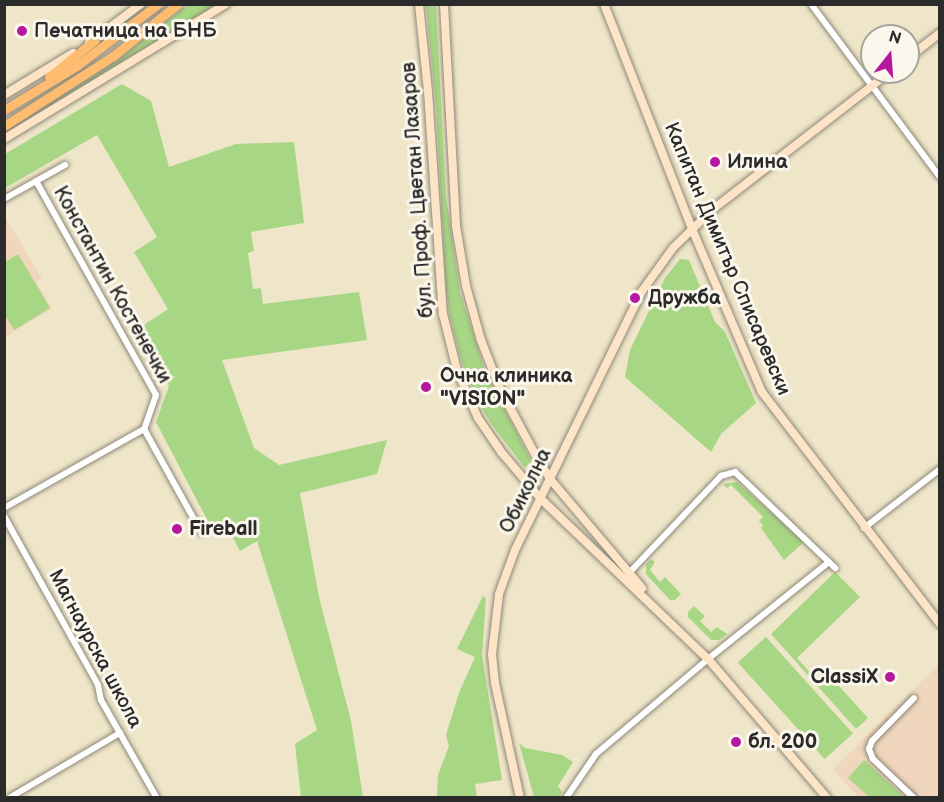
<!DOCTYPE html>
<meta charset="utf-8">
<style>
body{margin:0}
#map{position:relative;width:944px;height:802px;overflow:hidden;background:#efe6c9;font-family:"Balsamiq Sans",sans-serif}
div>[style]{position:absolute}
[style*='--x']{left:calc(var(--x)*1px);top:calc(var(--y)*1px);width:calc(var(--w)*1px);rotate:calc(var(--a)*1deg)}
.built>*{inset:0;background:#f0d6bc}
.green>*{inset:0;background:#a7d684;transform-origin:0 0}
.roads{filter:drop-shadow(0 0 2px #8d887a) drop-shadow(0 0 2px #8d887a)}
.street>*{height:6px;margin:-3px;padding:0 3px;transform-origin:3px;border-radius:3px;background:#fff}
.secondary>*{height:8px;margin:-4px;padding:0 4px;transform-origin:4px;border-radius:4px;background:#fee4c6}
.primary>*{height:9px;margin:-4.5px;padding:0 4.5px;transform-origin:4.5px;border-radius:4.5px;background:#fdbc70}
.dots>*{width:16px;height:16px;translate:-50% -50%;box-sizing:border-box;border:3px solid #fbf7ec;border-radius:50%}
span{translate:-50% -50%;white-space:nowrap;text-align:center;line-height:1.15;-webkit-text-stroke:6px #fbf7ec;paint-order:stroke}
.poi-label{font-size:20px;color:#2b2b2b;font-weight:700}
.left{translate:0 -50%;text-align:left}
.right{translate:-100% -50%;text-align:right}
.street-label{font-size:20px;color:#2b2b2b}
.frame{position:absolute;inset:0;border:6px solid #2b2b2b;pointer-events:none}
.north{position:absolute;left:860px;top:24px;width:60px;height:60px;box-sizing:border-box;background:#fbf7ec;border:2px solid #a8a59f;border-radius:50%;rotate:17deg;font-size:16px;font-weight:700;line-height:24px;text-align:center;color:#2b2b2b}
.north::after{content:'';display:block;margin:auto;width:21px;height:27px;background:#b5179e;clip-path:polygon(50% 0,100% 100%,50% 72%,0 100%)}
</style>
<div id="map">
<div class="built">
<i style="clip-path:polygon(4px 215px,42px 279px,36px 282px,52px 309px,5px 337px)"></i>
<i style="clip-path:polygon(939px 664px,939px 797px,858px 797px,833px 769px)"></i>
</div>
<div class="green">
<i style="clip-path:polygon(187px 5px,216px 5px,5px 134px,119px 59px)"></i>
<i style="clip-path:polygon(426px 5px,436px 5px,446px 196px,460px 292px,486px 373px,531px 461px,525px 468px,492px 425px,478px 402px,461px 360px,450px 317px,446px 290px,436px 107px)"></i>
<i style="clip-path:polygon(122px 84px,151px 101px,169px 167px,236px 144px,294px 142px,304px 223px,251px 232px,254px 251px,248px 253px,253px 289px,261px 288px,263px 304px,359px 292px,367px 340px,222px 360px,254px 448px,279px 465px,387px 440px,377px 474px,300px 493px,319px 597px,351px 721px,363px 797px,301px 797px,295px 744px,317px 730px,257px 541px,240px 551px,226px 525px,213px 531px,156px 422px,169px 386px,135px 331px,168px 309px,134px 252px,157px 237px,97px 135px,5px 188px,5px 154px)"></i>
<i style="clip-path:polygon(18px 254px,50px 308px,14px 330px,5px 315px,5px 262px)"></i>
<i style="clip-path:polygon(680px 259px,689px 260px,715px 322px,725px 332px,756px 403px,721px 434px,711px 452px,625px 377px,630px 350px,665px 278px)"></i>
<i style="clip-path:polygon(737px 482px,804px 542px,784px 560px,761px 528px,763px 525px,759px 521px,763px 517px,731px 485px,727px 488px,723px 484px)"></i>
<i style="clip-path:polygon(651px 559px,655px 562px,650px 570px,660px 582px,665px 577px,681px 594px,675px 600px,670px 600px,646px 574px,646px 564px)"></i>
<i style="clip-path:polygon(835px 572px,860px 597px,797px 658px,819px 682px,828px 674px,868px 718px,856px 729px,771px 634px)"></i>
<i style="clip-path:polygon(483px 596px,486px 598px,482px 655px,502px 780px,475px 784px,477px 797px,437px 797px,438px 775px,449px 746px,446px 735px,459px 693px,475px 657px,457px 649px)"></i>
<i style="clip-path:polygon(694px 606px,705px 616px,700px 621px,711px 632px,717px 627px,727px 634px,719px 640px,711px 640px,688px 617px,688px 612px)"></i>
<i style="left:766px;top:637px;width:130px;height:38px;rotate:48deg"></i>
<i style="clip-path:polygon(519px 743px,525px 748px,562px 755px,573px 762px,558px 786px,562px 792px,560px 797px,534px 797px)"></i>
<i style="clip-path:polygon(864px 760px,899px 792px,905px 797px,869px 797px,848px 778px)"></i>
</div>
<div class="roads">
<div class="street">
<i style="--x:811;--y:4;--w:216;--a:53.3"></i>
<i style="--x:36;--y:181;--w:245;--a:60.7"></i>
<i style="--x:156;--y:395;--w:36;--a:109"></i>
<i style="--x:144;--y:429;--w:118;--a:61"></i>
<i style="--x:4;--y:199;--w:70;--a:-29.1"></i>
<i style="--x:4;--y:508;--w:161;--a:-29.4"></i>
<i style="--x:4;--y:516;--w:193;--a:60.9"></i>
<i style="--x:98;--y:685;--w:15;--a:79"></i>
<i style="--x:101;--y:700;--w:113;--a:60.3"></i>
<i style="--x:864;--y:528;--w:96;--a:-37.8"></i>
<i style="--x:629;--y:573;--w:134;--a:-46.5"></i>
<i style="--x:721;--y:476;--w:15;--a:-16"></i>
<i style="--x:735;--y:472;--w:139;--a:43.8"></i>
<i style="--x:9;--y:798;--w:129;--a:-30.4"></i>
<i style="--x:566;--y:798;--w:53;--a:-55.7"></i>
<i style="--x:596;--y:754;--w:147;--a:-40.3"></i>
<i style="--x:708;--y:659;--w:155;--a:-38.7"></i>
<i style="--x:914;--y:798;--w:57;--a:-136.4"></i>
<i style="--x:873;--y:759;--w:11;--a:-112"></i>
<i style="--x:869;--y:749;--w:9;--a:-69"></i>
<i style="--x:872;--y:741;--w:60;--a:-45.7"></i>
</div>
<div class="secondary">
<i style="--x:419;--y:4;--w:87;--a:84.1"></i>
<i style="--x:428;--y:91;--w:224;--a:86.2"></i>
<i style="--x:443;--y:314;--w:58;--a:76"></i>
<i style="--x:457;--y:370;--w:52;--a:66.4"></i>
<i style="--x:478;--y:418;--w:42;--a:55.6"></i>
<i style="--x:502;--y:453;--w:60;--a:49.7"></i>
<i style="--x:541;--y:499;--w:231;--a:43.8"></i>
<i style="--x:708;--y:659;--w:183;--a:49.4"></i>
<i style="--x:444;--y:4;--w:222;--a:86.9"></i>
<i style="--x:456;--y:226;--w:61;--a:80.5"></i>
<i style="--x:466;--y:286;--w:56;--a:74.5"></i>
<i style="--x:481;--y:340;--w:53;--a:68.8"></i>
<i style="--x:500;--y:389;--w:78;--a:61.8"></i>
<i style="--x:537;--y:458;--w:25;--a:58"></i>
<i style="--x:550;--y:479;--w:143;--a:49.8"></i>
<i style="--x:604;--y:4;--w:242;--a:68.6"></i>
<i style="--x:692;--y:229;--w:177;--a:66.8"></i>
<i style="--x:762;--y:392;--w:292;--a:52.5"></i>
<i style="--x:89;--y:43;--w:65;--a:-36.9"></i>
<i style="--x:908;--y:58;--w:41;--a:-38"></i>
<i style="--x:4;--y:95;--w:81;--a:-31.3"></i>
<i style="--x:4;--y:139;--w:260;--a:-31.3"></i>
<i style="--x:520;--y:798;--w:118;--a:-102.3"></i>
<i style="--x:495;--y:683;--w:29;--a:-96"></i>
<i style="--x:492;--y:654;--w:60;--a:-83.3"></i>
<i style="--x:499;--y:594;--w:47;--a:-70"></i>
<i style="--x:515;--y:550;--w:288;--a:-63.9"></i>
<i style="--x:642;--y:291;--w:53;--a:-54.2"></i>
<i style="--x:673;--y:248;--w:54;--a:-44.3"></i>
<i style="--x:712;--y:210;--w:225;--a:-37.8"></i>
</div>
<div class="primary">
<i style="--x:49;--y:77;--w:59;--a:-38.8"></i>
<i style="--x:4;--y:110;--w:87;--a:-31.3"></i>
<i style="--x:78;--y:65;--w:101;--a:-37.3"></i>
<i style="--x:4;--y:126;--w:130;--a:-32.7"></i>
<i style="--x:113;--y:56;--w:83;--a:-38.7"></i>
</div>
</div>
<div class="dots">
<i style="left:22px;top:31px;background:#b5179e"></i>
<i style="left:715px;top:162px;background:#b5179e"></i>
<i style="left:635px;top:298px;background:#b5179e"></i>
<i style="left:426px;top:387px;background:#b5179e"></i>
<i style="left:177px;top:529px;background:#b5179e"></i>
<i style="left:890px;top:677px;background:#b5179e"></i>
<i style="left:736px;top:742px;background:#b5179e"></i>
</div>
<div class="poi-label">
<span class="left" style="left:34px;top:31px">Печатница на БНБ</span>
<span class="left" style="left:727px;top:162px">Илина</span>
<span class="left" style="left:648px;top:298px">Дружба</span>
<span class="left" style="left:440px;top:388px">Очна клиника<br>"VISION"</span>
<span class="left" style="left:189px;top:529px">Fireball</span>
<span class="right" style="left:878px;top:677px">ClassiX</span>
<span class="left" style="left:748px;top:742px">бл. 200</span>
</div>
<div class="street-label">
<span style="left:418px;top:190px;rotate:-94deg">бул. Проф. Цветан Лазаров</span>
<span style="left:727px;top:259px;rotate:67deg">Капитан Димитър Списаревски</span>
<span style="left:112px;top:285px;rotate:61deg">Константин Костенечки</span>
<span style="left:526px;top:491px;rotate:-64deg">Обиколна</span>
<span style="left:95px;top:649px;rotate:62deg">Магнаурска школа</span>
</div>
<div class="frame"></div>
<div class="north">N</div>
</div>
